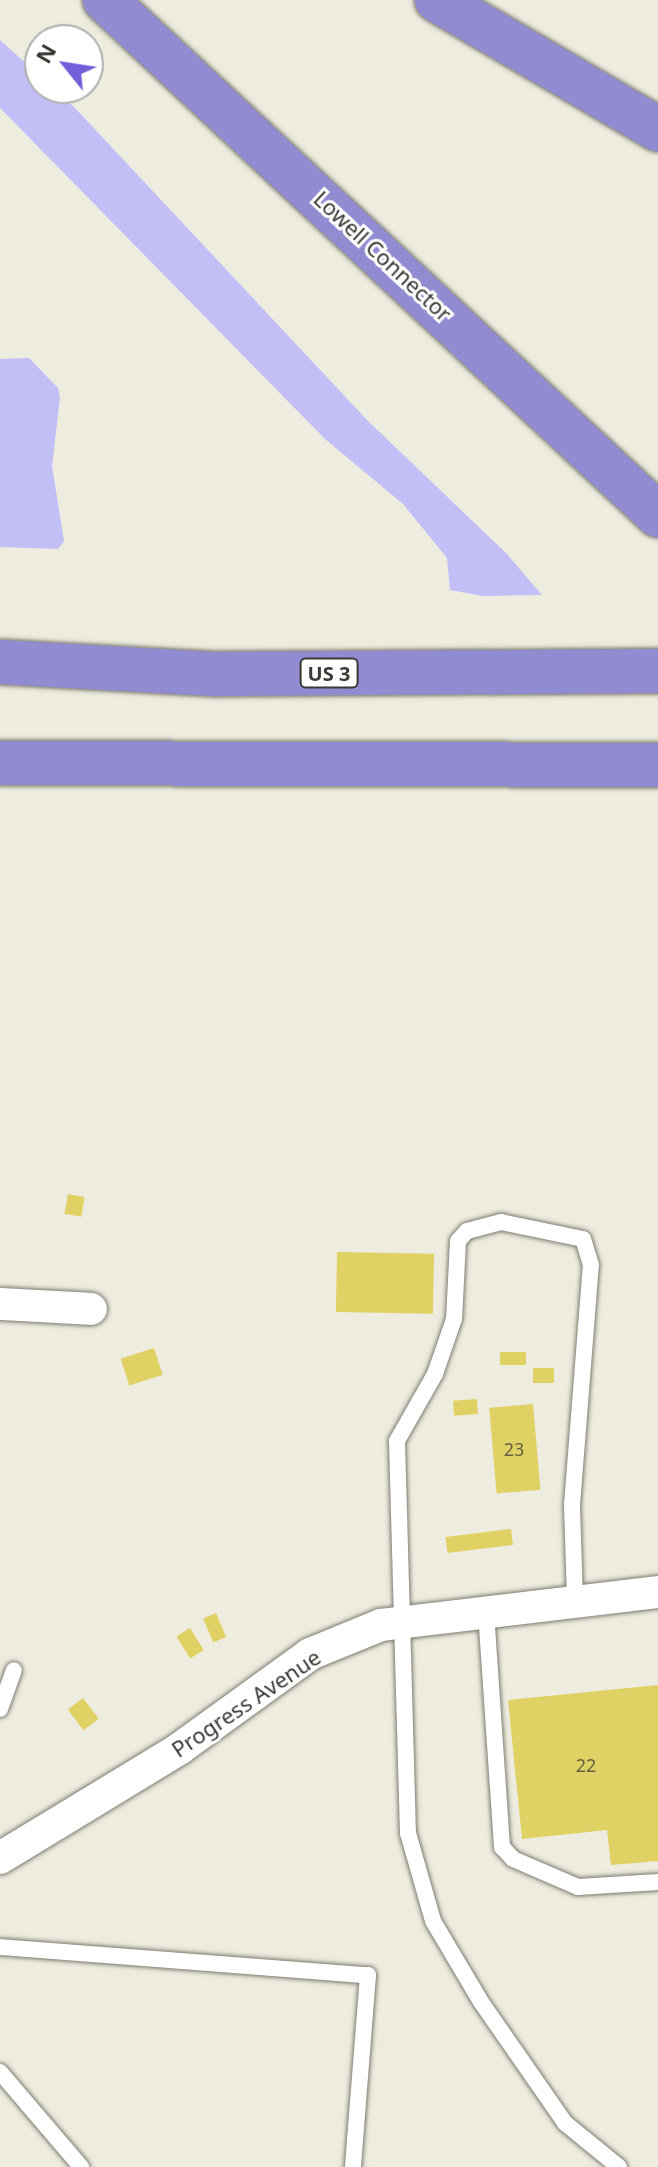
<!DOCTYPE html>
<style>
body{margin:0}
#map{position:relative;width:658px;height:2167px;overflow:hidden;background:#eeecdf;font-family:"Noto Sans",sans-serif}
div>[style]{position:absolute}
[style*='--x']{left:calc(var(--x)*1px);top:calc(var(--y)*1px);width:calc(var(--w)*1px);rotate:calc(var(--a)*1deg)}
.water>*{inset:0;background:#c2bff7}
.building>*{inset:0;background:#e0d165;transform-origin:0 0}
.roads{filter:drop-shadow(0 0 2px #7e7c71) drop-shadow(0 0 2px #7e7c71)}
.lane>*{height:16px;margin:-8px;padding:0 8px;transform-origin:8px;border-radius:8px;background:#fff}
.street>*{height:32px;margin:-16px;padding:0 16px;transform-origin:16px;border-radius:16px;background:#fff}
.highway>*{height:44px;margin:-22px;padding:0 22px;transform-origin:22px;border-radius:22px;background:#918cd2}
span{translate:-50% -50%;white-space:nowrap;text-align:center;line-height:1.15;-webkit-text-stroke:6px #fff;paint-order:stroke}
.number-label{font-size:18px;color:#645f40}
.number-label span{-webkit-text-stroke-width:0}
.shield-label span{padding:2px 6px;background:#fff;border:2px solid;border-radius:6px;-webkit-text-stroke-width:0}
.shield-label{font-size:20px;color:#3a3934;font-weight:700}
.street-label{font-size:22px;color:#3a3934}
.north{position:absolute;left:24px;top:24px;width:80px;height:80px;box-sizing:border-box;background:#fff;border:2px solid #b0b0ae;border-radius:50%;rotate:300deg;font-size:22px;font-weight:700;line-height:32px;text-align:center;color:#3a3934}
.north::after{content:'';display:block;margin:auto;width:28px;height:36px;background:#7460da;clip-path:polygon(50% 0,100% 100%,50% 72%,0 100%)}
</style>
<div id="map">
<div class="water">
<i style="clip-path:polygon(0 40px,40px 76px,40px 88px,53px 88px,76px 109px,367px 420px,507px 554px,542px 595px,483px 596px,450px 590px,447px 558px,403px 504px,325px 439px,0 108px)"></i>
<i style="clip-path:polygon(29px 358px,58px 388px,60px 398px,52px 466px,64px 541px,58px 549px,0 547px,0 359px)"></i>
</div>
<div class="building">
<i style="left:68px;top:1194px;width:17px;height:20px;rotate:10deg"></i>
<i style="left:337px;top:1252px;width:97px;height:60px;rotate:1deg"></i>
<i style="left:154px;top:1348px;width:28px;height:35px;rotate:72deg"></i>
<i style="left:526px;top:1352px;width:13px;height:26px;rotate:90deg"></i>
<i style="left:554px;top:1368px;width:15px;height:21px;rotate:90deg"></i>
<i style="left:477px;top:1399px;width:15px;height:24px;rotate:86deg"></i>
<i style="left:533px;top:1404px;width:86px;height:44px;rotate:85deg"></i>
<i style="left:511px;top:1529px;width:16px;height:66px;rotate:83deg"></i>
<i style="left:216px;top:1613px;width:26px;height:14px;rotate:67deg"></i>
<i style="left:190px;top:1628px;width:26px;height:16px;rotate:58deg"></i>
<i style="clip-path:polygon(658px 1685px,658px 1861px,611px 1865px,607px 1830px,522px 1839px,508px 1700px)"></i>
<i style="left:83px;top:1698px;width:26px;height:19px;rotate:53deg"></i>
</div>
<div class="roads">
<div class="lane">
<i style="--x:575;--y:1601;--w:96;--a:-91.8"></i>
<i style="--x:572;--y:1505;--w:241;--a:-85.5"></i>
<i style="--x:591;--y:1265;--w:27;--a:-107"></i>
<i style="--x:583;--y:1239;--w:84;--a:-168.3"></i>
<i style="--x:501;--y:1222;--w:35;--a:165"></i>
<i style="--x:467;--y:1231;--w:13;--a:132"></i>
<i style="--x:458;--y:1241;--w:78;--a:92.9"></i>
<i style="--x:454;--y:1319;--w:58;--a:109.1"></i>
<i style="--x:435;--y:1374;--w:77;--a:119.6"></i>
<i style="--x:397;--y:1441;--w:392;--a:88.4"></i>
<i style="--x:408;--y:1833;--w:91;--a:74.1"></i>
<i style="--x:433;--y:1921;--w:94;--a:59.3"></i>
<i style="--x:481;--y:2002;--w:147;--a:55.2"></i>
<i style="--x:565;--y:2123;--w:70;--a:39.2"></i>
<i style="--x:486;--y:1612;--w:236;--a:86.1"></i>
<i style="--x:502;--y:1847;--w:16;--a:47"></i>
<i style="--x:513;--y:1859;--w:71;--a:23.3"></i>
<i style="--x:578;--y:1887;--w:80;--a:-3.6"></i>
<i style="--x:0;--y:1709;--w:41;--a:-70.3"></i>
<i style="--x:0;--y:1947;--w:369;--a:4.4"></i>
<i style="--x:368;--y:1975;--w:193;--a:94.5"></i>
<i style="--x:0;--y:2072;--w:125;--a:49.5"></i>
</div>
<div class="street">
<i style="--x:0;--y:1304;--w:91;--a:3.1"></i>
<i style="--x:0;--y:1858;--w:210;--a:-31.3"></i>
<i style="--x:179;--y:1749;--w:162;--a:-35.9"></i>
<i style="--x:310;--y:1654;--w:77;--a:-22.2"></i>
<i style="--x:381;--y:1625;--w:279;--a:-6.8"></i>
</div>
<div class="highway">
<i style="--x:105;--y:0;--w:756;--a:42.96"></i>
<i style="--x:437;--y:0;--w:256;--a:30.3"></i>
<i style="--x:0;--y:662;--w:218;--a:3.2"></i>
<i style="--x:218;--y:674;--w:440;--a:-0.4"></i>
<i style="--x:0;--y:763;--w:658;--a:0.17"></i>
</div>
</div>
<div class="number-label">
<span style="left:514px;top:1449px">23</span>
<span style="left:586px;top:1765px">22</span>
</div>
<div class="shield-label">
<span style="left:329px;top:673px">US 3</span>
</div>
<div class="street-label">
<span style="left:383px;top:256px;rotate:43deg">Lowell Connector</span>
<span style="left:246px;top:1703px;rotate:-34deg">Progress Avenue</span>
</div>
<div class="north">N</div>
</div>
